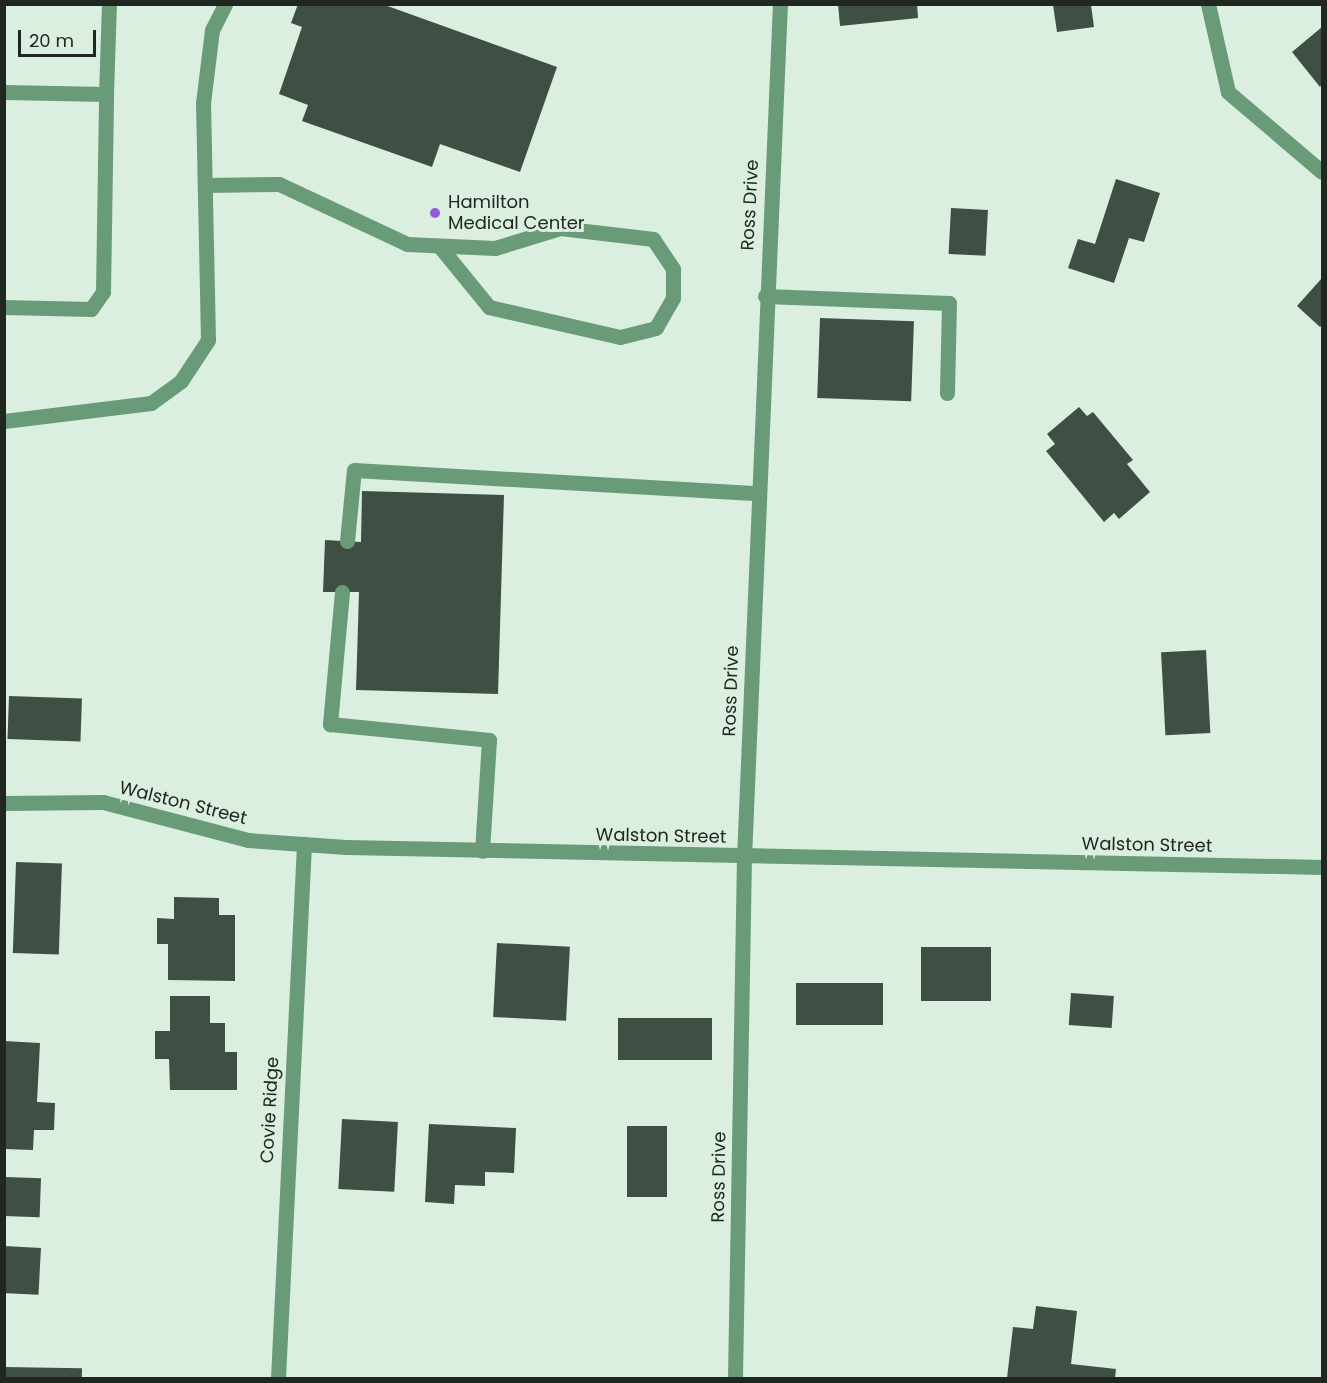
<!DOCTYPE html>
<style>
body{margin:0}
#map{position:relative;width:1327px;height:1383px;overflow:hidden;background:#dbefe0;font-family:Poppins,sans-serif}
div>[style]{position:absolute}
[style*='--x']{left:calc(var(--x)*1px);top:calc(var(--y)*1px);width:calc(var(--w)*1px);rotate:calc(var(--a)*1deg)}
.building>*{inset:0;background:#3f4f43;transform-origin:0 0}
.service>*{height:15px;margin:-7.5px;padding:0 7.5px;transform-origin:7.5px;border-radius:7.5px;background:#6a9b78}
.minor>*{height:15px;margin:-7.5px;padding:0 7.5px;transform-origin:7.5px;border-radius:7.5px;background:#6a9b78}
.dots>*{width:16px;height:16px;translate:-50% -50%;box-sizing:border-box;border:3px solid #dbefe0;border-radius:50%}
span{translate:-50% -50%;white-space:nowrap;text-align:center;line-height:1.15;-webkit-text-stroke:6px #dbefe0;paint-order:stroke}
.poi-label{font-size:18px;color:#202721}
.left{translate:0 -50%;text-align:left}
.street-label{font-size:18px;color:#202721}
.frame{position:absolute;inset:0;border:6px solid #202721;pointer-events:none}
.scale{position:absolute;left:18px;top:30px;width:78px;height:27px;box-sizing:border-box;border:3px solid #202721;border-top:0;padding-left:8px;font-size:18px;line-height:21px;white-space:nowrap;color:#202721;-webkit-text-stroke:4px #dbefe0;paint-order:stroke}
</style>
<div id="map">
<div class="building">
<i style="clip-path:polygon(298px 4px,382px 4px,557px 67px,520px 172px,440px 144px,432px 167px,302px 121px,308px 105px,279px 94px,302px 27px,291px 23px)"></i>
<i style="clip-path:polygon(838px 4px,917px 4px,918px 18px,840px 26px)"></i>
<i style="clip-path:polygon(1053px 5px,1091px 5px,1094px 27px,1057px 32px)"></i>
<i style="clip-path:polygon(1322px 27px,1322px 84px,1320px 87px,1292px 52px)"></i>
<i style="clip-path:polygon(1116px 179px,1160px 193px,1144px 242px,1129px 238px,1114px 283px,1068px 268px,1078px 239px,1095px 244px)"></i>
<i style="left:951px;top:208px;width:37px;height:46px;rotate:3deg"></i>
<i style="clip-path:polygon(1322px 278px,1322px 325px,1320px 327px,1297px 306px)"></i>
<i style="left:820px;top:318px;width:94px;height:80px;rotate:2deg"></i>
<i style="clip-path:polygon(1079px 407px,1087px 416px,1093px 412px,1133px 460px,1127px 464px,1150px 492px,1119px 519px,1114px 513px,1104px 522px,1046px 451px,1055px 444px,1047px 434px)"></i>
<i style="clip-path:polygon(362px 491px,504px 495px,498px 694px,356px 690px,359px 592px,323px 592px,325px 540px,361px 542px)"></i>
<i style="left:1206px;top:650px;width:83px;height:45px;rotate:87deg"></i>
<i style="left:9px;top:696px;width:73px;height:43px;rotate:2deg"></i>
<i style="left:16px;top:862px;width:46px;height:91px;rotate:2deg"></i>
<i style="clip-path:polygon(174px 897px,219px 898px,219px 915px,235px 915px,235px 981px,168px 980px,168px 944px,157px 944px,157px 918px,174px 919px)"></i>
<i style="left:497px;top:943px;width:73px;height:74px;rotate:3deg"></i>
<i style="left:921px;top:947px;width:70px;height:54px"></i>
<i style="left:796px;top:983px;width:87px;height:42px"></i>
<i style="left:1071px;top:993px;width:43px;height:32px;rotate:4deg"></i>
<i style="clip-path:polygon(170px 996px,210px 996px,210px 1023px,225px 1023px,225px 1052px,237px 1052px,237px 1090px,170px 1090px,169px 1059px,155px 1059px,155px 1031px,170px 1031px)"></i>
<i style="left:618px;top:1018px;width:94px;height:42px"></i>
<i style="clip-path:polygon(4px 1041px,40px 1043px,37px 1102px,55px 1103px,54px 1130px,34px 1130px,33px 1150px,4px 1149px)"></i>
<i style="left:342px;top:1119px;width:56px;height:70px;rotate:3deg"></i>
<i style="clip-path:polygon(429px 1124px,516px 1128px,514px 1173px,485px 1172px,485px 1186px,455px 1185px,454px 1204px,425px 1202px)"></i>
<i style="left:667px;top:1126px;width:71px;height:40px;rotate:90deg"></i>
<i style="left:5px;top:1177px;width:36px;height:39px;rotate:2deg"></i>
<i style="left:4px;top:1246px;width:37px;height:47px;rotate:3deg"></i>
<i style="clip-path:polygon(1036px 1306px,1077px 1311px,1071px 1364px,1116px 1369px,1115px 1378px,1007px 1378px,1013px 1327px,1033px 1329px)"></i>
<i style="left:4px;top:1367px;width:78px;height:11px;rotate:1deg"></i>
</div>
<div class="service">
<i style="--x:4;--y:92;--w:102;--a:1.1"></i>
<i style="--x:106;--y:94;--w:90;--a:-88.1"></i>
<i style="--x:206;--y:185;--w:73;--a:-0.8"></i>
<i style="--x:279;--y:184;--w:141;--a:25.1"></i>
<i style="--x:407;--y:244;--w:88;--a:2.6"></i>
<i style="--x:495;--y:248;--w:68;--a:-17.1"></i>
<i style="--x:560;--y:228;--w:94;--a:6.7"></i>
<i style="--x:653;--y:239;--w:36;--a:56"></i>
<i style="--x:673;--y:269;--w:29;--a:90"></i>
<i style="--x:673;--y:298;--w:34;--a:120"></i>
<i style="--x:656;--y:328;--w:37;--a:166"></i>
<i style="--x:620;--y:337;--w:134;--a:-167.1"></i>
<i style="--x:489;--y:307;--w:77;--a:-129.2"></i>
<i style="--x:765;--y:296;--w:184;--a:2.2"></i>
<i style="--x:949;--y:303;--w:90;--a:91.3"></i>
<i style="--x:4;--y:307;--w:87;--a:1.3"></i>
<i style="--x:91;--y:309;--w:21;--a:-55"></i>
<i style="--x:103;--y:292;--w:198;--a:-89.1"></i>
<i style="--x:4;--y:421;--w:148;--a:-7"></i>
<i style="--x:151;--y:403;--w:37;--a:-36"></i>
<i style="--x:181;--y:381;--w:49;--a:-56.6"></i>
<i style="--x:208;--y:340;--w:237;--a:-91.2"></i>
<i style="--x:203;--y:103;--w:74;--a:-83"></i>
<i style="--x:212;--y:30;--w:29;--a:-63"></i>
<i style="--x:347;--y:541;--w:71;--a:-84.4"></i>
<i style="--x:354;--y:470;--w:404;--a:3.3"></i>
<i style="--x:342;--y:592;--w:133;--a:95.2"></i>
<i style="--x:330;--y:724;--w:160;--a:5.7"></i>
<i style="--x:489;--y:740;--w:111;--a:93.6"></i>
</div>
<div class="minor">
<i style="--x:1208;--y:4;--w:90;--a:77.2"></i>
<i style="--x:1228;--y:92;--w:123;--a:40.4"></i>
<i style="--x:4;--y:803;--w:99;--a:-0.6"></i>
<i style="--x:103;--y:802;--w:150;--a:14.7"></i>
<i style="--x:248;--y:840;--w:98;--a:4.1"></i>
<i style="--x:346;--y:847;--w:976;--a:1.17"></i>
<i style="--x:278;--y:1378;--w:535;--a:-87.21"></i>
<i style="--x:735;--y:1378;--w:520;--a:-89.01"></i>
<i style="--x:744;--y:858;--w:855;--a:-87.59"></i>
</div>
<div class="dots">
<i style="left:435px;top:213px;background:#935cd4"></i>
</div>
<div class="poi-label">
<span class="left" style="left:448px;top:213px">Hamilton<br>Medical Center</span>
</div>
<div class="street-label">
<span style="left:750px;top:205px;rotate:-87deg">Ross Drive</span>
<span style="left:731px;top:691px;rotate:-88deg">Ross Drive</span>
<span style="left:183px;top:803px;rotate:14deg">Walston Street</span>
<span style="left:661px;top:836px;rotate:1deg">Walston Street</span>
<span style="left:1147px;top:845px;rotate:1deg">Walston Street</span>
<span style="left:270px;top:1110px;rotate:-87deg">Covie Ridge</span>
<span style="left:719px;top:1177px;rotate:-89deg">Ross Drive</span>
</div>
<div class="frame"></div>
<div class="scale">20 m</div>
</div>
